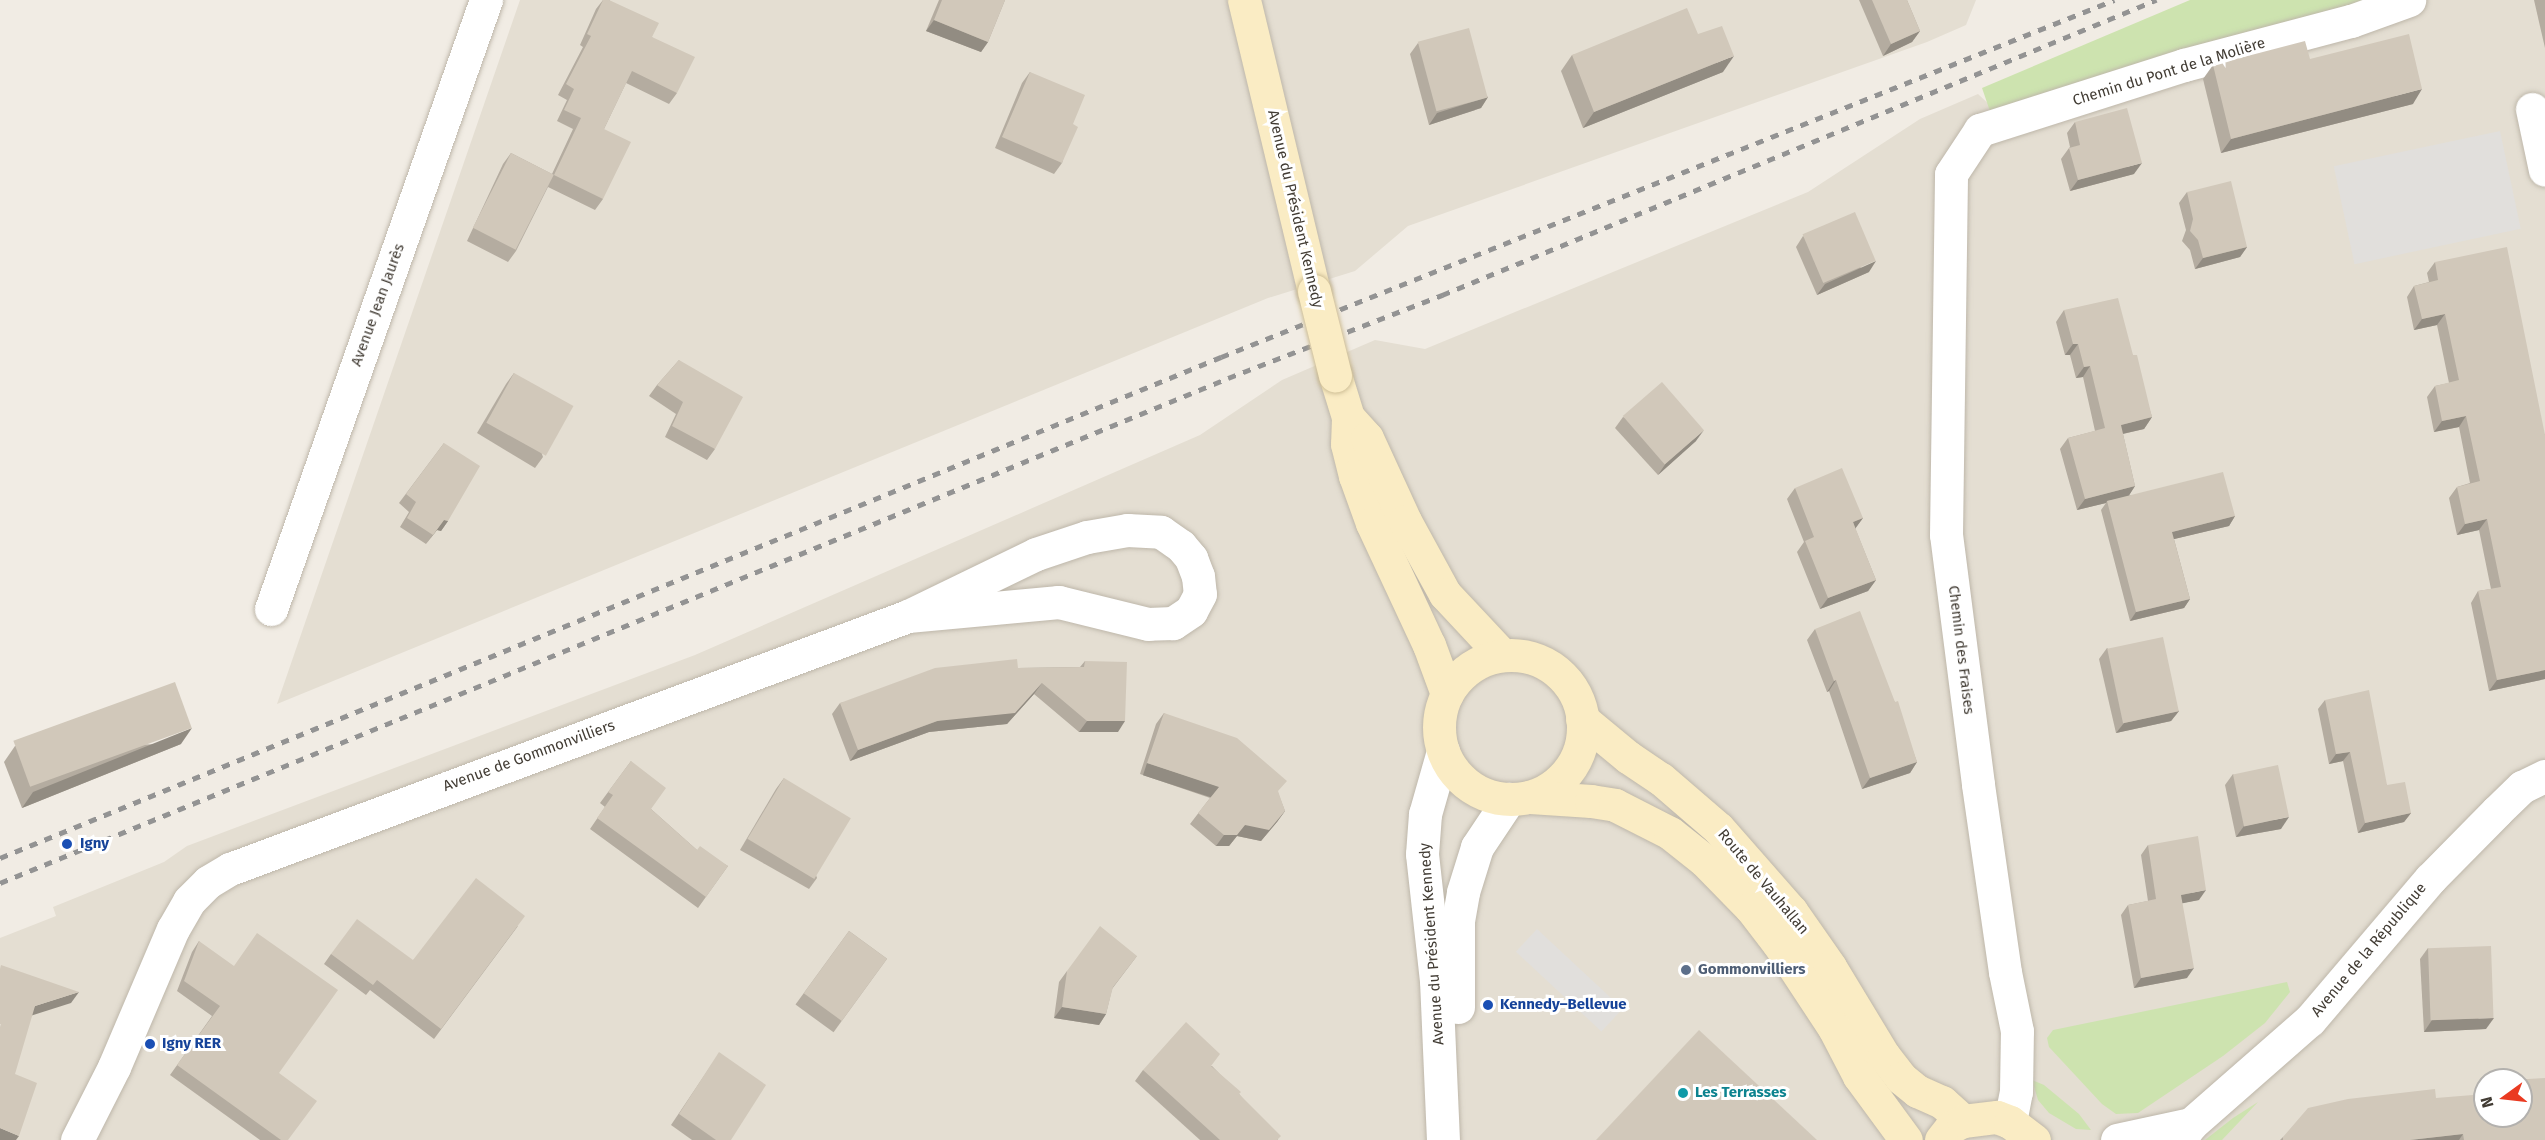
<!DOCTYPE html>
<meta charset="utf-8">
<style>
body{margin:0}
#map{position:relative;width:2545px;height:1140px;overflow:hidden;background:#f1ece4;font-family:"Fira Sans",sans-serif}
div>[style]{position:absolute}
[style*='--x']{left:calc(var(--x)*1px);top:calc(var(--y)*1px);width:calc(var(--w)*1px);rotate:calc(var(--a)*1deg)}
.residential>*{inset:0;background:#e4ded2}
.green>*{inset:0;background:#cde3af}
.parking>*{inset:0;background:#e1dfdc;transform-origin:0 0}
.roads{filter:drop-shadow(0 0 2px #beb7aa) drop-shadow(0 0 2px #beb7aa)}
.minor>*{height:33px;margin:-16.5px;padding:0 16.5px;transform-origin:16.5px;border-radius:16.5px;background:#fff}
.tertiary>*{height:33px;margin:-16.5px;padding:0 16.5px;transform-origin:16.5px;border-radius:16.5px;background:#fff}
.secondary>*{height:33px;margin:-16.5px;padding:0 16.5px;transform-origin:16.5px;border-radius:16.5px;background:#faecc4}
.secondary>.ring{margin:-16.5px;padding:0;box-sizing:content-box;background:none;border:33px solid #faecc4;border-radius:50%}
.rail>*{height:4.5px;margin-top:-2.25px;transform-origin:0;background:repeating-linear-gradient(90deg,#939393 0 8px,transparent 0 16px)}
.bridges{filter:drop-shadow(0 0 2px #cebe96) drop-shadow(0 0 2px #cebe96)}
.secondary-bridge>*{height:33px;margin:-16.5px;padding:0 16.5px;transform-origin:16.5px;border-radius:16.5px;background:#faecc4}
.wall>*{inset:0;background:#b4aca0;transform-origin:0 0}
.shaded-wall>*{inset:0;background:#928c82;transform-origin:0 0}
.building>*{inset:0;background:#d1c8ba;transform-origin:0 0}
.dots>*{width:16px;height:16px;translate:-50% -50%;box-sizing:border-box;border:3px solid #fff;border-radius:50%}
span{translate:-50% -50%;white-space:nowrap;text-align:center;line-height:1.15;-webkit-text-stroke:6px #fff;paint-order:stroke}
.street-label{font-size:15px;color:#423c34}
.transit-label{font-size:15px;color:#164399;font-weight:700}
.left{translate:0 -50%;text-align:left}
.service-label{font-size:15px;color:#4e5e75;font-weight:700}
.culture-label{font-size:15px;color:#0d838f;font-weight:700}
.north{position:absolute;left:2473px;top:1068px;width:60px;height:60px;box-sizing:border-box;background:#fff;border:2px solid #b3b1ae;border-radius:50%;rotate:255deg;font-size:16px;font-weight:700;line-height:24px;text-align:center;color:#423c34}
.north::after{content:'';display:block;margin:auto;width:21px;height:27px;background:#ea3a21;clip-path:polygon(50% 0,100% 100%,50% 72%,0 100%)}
</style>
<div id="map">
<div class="residential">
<i style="clip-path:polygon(520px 0,1976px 0,1966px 25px,1927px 42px,1408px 226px,1355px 271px,1268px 298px,277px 704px)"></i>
<i style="clip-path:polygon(evenodd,2273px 0,2545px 0,2545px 1140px,0 1140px,0 938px,56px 916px,53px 907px,164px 862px,187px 846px,695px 655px,1200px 435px,1282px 380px,1375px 340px,1425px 349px,1808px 192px,1920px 119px,1978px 94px,1994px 109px,2273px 0,2485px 1080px,2521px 1080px,2521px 1116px,2485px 1116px,2485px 1080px)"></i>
</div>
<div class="green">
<i style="clip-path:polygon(2190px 0,2376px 0,1993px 120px,1982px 88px)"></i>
<i style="clip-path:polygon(2287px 982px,2290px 992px,2265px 1023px,2223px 1056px,2138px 1113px,2116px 1114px,2102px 1104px,2049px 1047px,2047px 1038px,2053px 1030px)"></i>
<i style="clip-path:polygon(2032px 1080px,2044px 1085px,2079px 1114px,2091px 1130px,2076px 1129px,2049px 1113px,2038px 1100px)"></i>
<i style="clip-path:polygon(2258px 1102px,2222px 1140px,2205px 1140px,2233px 1118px)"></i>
</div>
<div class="parking">
<i style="left:2500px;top:131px;width:100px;height:170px;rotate:78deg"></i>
<i style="left:1537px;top:929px;width:117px;height:31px;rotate:43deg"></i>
</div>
<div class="roads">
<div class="minor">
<i style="--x:2532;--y:109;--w:62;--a:78"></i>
<i style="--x:271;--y:609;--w:646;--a:-70.56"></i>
<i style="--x:2010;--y:1122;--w:31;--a:-79"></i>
<i style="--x:2016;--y:1092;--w:61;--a:-89.1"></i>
<i style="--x:2017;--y:1031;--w:60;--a:-101.5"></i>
<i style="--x:2005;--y:972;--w:190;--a:-98.2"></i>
<i style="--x:1978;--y:784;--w:251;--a:-97.3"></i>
<i style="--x:1946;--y:535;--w:361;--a:-89.2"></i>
<i style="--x:1951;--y:174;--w:53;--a:-56.6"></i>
<i style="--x:1980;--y:130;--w:214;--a:-17.7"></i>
<i style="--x:2184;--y:65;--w:173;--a:-14.8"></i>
<i style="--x:2351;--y:21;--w:62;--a:-19.9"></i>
<i style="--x:77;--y:1140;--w:82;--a:-63.1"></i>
<i style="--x:114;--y:1067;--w:150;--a:-66.9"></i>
<i style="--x:173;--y:929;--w:32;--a:-60"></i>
<i style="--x:189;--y:901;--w:27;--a:-45"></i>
<i style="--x:208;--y:882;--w:26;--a:-31"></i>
<i style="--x:230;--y:869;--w:724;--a:-20.46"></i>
<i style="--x:908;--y:616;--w:142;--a:-25.8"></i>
<i style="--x:1036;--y:554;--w:54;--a:-18.4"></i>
<i style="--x:1087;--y:537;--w:41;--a:-9.9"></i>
<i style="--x:1127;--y:530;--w:34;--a:3"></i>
<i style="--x:1161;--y:532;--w:24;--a:35"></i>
<i style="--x:1181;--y:546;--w:16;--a:50"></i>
<i style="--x:1191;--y:558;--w:19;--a:69"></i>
<i style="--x:1198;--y:576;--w:18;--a:84"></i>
<i style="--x:1200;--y:594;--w:19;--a:118"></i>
<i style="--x:1191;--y:611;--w:22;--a:146"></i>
<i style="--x:1173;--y:623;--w:25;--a:178"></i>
<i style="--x:1148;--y:624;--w:92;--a:-166.1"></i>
<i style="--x:1059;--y:602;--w:152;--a:174.7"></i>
</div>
<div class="tertiary">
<i style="--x:1443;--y:751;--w:66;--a:105.9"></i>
<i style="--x:1425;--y:814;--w:40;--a:94.3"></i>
<i style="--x:1422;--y:854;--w:127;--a:83.7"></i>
<i style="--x:1436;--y:980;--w:160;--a:87.5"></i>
<i style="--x:1458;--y:1007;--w:86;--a:-90"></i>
<i style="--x:1458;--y:921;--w:29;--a:-80"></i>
<i style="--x:1463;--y:892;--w:47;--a:-72.7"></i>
<i style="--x:1477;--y:847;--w:58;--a:-56.3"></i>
<i style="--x:2117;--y:1140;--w:76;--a:-12.2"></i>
<i style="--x:2179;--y:1140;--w:20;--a:-53"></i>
<i style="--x:2191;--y:1124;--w:158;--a:-41.2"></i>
<i style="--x:2310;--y:1020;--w:185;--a:-49.6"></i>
<i style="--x:2430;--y:879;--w:95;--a:-45.4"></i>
<i style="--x:2497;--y:811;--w:35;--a:-44"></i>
<i style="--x:2522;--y:787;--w:25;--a:-26"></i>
</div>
<div class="secondary">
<i style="--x:1244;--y:0;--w:299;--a:76.5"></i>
<i style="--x:1335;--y:375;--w:44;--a:72.8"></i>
<i style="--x:1348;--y:417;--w:27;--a:92"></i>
<i style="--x:1347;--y:444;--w:33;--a:76"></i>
<i style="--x:1355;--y:476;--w:50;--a:70.1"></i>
<i style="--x:1372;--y:523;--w:135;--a:65"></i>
<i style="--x:1429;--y:645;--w:52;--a:69.8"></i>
<i style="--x:1348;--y:417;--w:28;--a:48"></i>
<i style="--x:1367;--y:438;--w:91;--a:65.4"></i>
<i style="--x:1405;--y:521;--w:83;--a:61.3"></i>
<i style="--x:1445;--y:594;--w:83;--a:46.9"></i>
<i class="ring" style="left:1439px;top:655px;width:111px;height:111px"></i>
<i style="--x:1582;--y:719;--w:60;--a:39.6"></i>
<i style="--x:1628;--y:757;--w:40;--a:34"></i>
<i style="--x:1661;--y:779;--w:75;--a:40.7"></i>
<i style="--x:1718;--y:828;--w:111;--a:48.7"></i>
<i style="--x:1791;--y:911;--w:68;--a:55.1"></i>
<i style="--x:1830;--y:967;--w:104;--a:58.8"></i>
<i style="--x:1884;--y:1056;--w:28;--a:52"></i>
<i style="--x:1901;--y:1078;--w:21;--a:39"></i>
<i style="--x:1917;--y:1091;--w:27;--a:24"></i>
<i style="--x:1942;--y:1102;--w:28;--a:42"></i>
<i style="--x:1530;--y:797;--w:61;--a:3.8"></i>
<i style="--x:1591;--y:801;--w:24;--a:9"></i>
<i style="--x:1615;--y:805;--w:62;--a:27"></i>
<i style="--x:1670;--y:833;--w:43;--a:38.5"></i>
<i style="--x:1704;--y:860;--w:67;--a:45.6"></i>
<i style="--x:1751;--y:908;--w:44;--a:52.4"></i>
<i style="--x:1778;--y:943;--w:102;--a:56.6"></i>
<i style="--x:1834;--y:1028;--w:54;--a:62.5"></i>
<i style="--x:1859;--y:1076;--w:79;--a:53.7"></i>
<i style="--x:1941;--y:1140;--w:16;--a:-52"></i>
<i style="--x:1951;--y:1127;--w:13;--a:-27"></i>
<i style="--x:1963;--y:1121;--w:34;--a:-7"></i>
<i style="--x:1997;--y:1117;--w:14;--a:21"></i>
<i style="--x:2010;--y:1122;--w:30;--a:37"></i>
</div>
</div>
<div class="rail">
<i style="--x:0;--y:858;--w:1320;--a:-22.31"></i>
<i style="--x:1221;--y:357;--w:962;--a:-21.79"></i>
<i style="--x:0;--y:883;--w:1328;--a:-22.35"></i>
<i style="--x:1228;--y:378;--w:230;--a:-21.2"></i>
<i style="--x:1442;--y:295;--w:773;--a:-22.45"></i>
</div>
<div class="bridges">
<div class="secondary-bridge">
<i style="--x:1314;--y:291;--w:87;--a:76"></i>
</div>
</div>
<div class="wall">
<i style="clip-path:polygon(603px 0,609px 0,652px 37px,677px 93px,669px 104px,626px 83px,604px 129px,603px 199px,595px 210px,548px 187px,516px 251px,508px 262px,467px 241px,503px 164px,511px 153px,552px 174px,573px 129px,557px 121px,567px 100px,558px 95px,583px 47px,580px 45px,596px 9px)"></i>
<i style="clip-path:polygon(939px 0,1005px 0,988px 42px,981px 52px,926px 31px)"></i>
<i style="clip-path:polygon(1859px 0,1907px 0,1920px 31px,1912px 42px,1883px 56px)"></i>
<i style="clip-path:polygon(2534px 0,2545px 0,2545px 48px)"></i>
<i style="clip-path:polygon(1698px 34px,1723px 72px,1583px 128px,1561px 71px,1572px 55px)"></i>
<i style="clip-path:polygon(1418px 43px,1488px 97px,1481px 108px,1429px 125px,1410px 54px)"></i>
<i style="clip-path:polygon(2310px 59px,2413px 104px,2221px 153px,2203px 79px,2213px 65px)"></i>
<i style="clip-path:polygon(1030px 72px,1073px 124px,1062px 163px,1054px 174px,995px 148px,1022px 83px)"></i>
<i style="clip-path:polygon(2075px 122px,2134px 174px,2070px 191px,2061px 159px,2069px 148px,2070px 147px,2067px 133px)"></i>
<i style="clip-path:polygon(2187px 192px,2247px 247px,2240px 257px,2195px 269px,2190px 250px,2182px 241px,2186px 230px,2179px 203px)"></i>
<i style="clip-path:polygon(1803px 236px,1869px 272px,1817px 295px,1796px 247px)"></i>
<i style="clip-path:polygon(2435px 262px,2545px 435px,2545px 679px,2489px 691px,2471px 603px,2478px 591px,2491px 589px,2479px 530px,2457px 535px,2449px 498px,2457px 487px,2470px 483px,2459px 427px,2434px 432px,2427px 397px,2435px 386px,2449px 383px,2437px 325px,2414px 330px,2407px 297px,2414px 286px,2429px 282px,2427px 273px)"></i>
<i style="clip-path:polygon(2064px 310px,2133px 355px,2152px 417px,2144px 429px,2123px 434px,2135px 486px,2129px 495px,2235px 516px,2229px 526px,2174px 539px,2190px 599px,2184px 608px,2130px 621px,2101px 510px,2106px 503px,2077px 510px,2060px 449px,2068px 438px,2095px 431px,2083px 377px,2076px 378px,2070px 355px,2065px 355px,2056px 322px)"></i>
<i style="clip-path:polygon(679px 360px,715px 449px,707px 460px,665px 437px,676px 414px,649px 396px,657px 385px)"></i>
<i style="clip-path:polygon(514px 373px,543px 457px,535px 468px,477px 433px,506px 384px)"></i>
<i style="clip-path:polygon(1623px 417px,1696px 441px,1658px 475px,1615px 428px)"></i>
<i style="clip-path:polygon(444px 443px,448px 521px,441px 531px,437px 530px,426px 544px,400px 527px,409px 512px,399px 503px)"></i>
<i style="clip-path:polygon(1795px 488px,1863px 518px,1855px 528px,1876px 580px,1868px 591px,1820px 609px,1797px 552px,1804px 542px,1787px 499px)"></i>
<i style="clip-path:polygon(1815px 629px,1895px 702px,1917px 762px,1910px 773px,1862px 789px,1829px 691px,1827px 692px,1807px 640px)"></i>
<i style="clip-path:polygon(2107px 648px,2179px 711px,2171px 721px,2116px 733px,2099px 659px)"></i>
<i style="clip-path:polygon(1085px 661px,1118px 732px,1079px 732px,1034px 694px,1007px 724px,929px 732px,850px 761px,832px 714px,840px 703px,1018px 668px,1080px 667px)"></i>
<i style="clip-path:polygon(2325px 700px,2387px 785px,2411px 813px,2404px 822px,2358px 833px,2343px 761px,2329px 764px,2318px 709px)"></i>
<i style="clip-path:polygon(1164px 713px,1278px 793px,1285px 811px,1277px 822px,1261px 841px,1237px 836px,1229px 846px,1216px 846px,1190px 824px,1210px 798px,1140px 774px,1156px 724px)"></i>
<i style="clip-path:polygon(181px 744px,22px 808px,4px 762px,15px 746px)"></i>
<i style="clip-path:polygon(631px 761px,651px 809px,697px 850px,728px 866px,698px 908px,590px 829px,605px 807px,600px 803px)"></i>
<i style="clip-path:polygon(2233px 774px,2281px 829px,2236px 837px,2225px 785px)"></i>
<i style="clip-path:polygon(784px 778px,817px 878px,809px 889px,740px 850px,776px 789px)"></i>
<i style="clip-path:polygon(2148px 845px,2199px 900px,2182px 903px,2187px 978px,2134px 988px,2121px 915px,2128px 905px,2148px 901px,2141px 855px)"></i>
<i style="clip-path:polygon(518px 926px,434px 1039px,370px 990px,366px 995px,324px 964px,331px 954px,413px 960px)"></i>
<i style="left:849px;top:931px;width:47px;height:91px;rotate:36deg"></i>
<i style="clip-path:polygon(199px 941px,279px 1073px,288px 1140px,260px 1140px,170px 1075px,212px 1016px,177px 991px,192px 952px)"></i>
<i style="clip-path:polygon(2428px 948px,2486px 1029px,2424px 1032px,2420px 959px)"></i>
<i style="clip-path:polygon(1137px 956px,1112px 989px,1106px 1014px,1099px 1025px,1054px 1018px,1059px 982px,1067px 971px)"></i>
<i style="clip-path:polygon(712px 1064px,731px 1140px,692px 1140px,671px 1125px)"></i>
<i style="clip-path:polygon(1212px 1066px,1239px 1094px,1278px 1140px,1200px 1140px,1135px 1081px,1143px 1070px)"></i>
<i style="clip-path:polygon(2436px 1098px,2485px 1116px,2545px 1140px,2280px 1140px,2283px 1137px)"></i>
</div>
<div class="shaded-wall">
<i style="clip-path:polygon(934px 20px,988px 42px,981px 52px,926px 31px)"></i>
<i style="clip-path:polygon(1920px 31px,1912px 42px,1883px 56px,1891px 44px)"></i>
<i style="clip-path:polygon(1734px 56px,1723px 72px,1583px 128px,1594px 112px)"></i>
<i style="clip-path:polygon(2422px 89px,2413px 104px,2221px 153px,2231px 139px)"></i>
<i style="clip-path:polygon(1488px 97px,1481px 108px,1429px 125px,1437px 113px)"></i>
<i style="clip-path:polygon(2142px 163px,2134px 174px,2070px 191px,2078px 180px)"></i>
<i style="clip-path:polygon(2247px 247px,2240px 257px,2195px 269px,2203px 258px)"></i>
<i style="clip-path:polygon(1876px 261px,1869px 272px,1817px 295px,1825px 284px)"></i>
<i style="clip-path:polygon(2445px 314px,2437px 325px,2414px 330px,2422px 319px)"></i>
<i style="clip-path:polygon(2073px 344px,2078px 344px,2070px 355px,2065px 355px)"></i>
<i style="clip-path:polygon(2090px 366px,2083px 377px,2076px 378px,2084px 367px)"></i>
<i style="clip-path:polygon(2466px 416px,2459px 427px,2434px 432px,2442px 421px)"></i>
<i style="clip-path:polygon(2152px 417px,2144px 429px,2113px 436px,2121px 425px)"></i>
<i style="clip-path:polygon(1704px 430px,1696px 441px,1658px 475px,1666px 463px)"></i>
<i style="clip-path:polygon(2135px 486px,2128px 497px,2107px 501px,2106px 503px,2077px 510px,2085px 499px)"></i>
<i style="clip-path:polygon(2235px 516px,2229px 526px,2166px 541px,2172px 532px)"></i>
<i style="clip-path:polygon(1863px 518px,1855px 529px,1853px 522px)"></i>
<i style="clip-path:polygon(2487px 519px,2479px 530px,2457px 535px,2465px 524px)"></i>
<i style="clip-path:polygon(444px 520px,448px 521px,441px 531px,437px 530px,426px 544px)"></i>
<i style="clip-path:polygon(1876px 580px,1868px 591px,1820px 609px,1828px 598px)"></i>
<i style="clip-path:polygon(2190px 599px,2184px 608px,2130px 621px,2136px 612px)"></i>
<i style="clip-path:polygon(2545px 670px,2545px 679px,2489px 691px,2497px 680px)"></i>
<i style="clip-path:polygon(1836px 680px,1829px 691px,1827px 692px,1834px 681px)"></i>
<i style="clip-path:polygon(1042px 683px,1034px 694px,1007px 724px,929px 732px,850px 761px,858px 750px)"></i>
<i style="clip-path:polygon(2179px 711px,2171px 721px,2116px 733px,2124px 723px)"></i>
<i style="clip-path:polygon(1087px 721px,1125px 721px,1118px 732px,1079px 732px)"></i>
<i style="clip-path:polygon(192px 728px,181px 744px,22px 808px,33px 792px)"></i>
<i style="clip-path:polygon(2350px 752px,2343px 761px,2329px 764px,2336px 754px)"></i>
<i style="clip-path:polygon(1917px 762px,1910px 773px,1862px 789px,1870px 778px)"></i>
<i style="left:1147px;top:763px;width:76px;height:13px;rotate:18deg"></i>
<i style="clip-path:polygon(1285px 811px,1277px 822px,1261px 841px,1237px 836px,1229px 846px,1216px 846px,1224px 835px,1245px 825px)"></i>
<i style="clip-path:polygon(2411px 813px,2404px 822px,2358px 833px,2365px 823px)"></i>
<i style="clip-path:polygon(2289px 817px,2281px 829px,2236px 837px,2244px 826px)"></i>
<i style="clip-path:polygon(2206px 890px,2199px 900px,2174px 905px,2181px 895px)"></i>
<i style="clip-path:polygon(2194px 968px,2187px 978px,2134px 988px,2141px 978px)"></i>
<i style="clip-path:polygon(79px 992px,71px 1003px,27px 1017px,35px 1006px)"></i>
<i style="clip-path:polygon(1062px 1007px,1106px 1014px,1099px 1025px,1054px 1018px)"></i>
<i style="clip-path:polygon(2494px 1018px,2486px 1029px,2424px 1032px,2432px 1020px)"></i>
<i style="clip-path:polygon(0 1128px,19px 1136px,16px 1140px,0 1140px)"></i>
<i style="clip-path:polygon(2463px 1134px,2459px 1140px,2410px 1140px)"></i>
</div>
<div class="building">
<i style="clip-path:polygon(603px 0,609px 0,659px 23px,652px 37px,695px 57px,677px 93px,632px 71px,604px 129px,631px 142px,603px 199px,554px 175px,581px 118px,564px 110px,574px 89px,566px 84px,591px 36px,587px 34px)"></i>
<i style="clip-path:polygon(942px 0,1005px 0,988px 42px,934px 20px)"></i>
<i style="clip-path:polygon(1872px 0,1907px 0,1920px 31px,1891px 44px)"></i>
<i style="clip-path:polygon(1687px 8px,1698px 34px,1722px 26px,1734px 56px,1594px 112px,1572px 55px)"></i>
<i style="left:1469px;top:28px;width:72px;height:53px;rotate:75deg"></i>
<i style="clip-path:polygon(2409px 34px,2422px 89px,2231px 139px,2213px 65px,2305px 41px,2310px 59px)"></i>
<i style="clip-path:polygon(1030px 72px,1085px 95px,1073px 124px,1078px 127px,1062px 163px,1002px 137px)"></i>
<i style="clip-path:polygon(2127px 108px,2142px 163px,2078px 180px,2069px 148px,2080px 145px,2075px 122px)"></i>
<i style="left:511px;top:153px;width:48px;height:84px;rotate:27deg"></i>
<i style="clip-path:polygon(2231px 181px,2247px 247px,2203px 258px,2198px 240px,2190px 231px,2193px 219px,2187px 192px)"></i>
<i style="left:1855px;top:212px;width:53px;height:57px;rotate:67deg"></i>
<i style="clip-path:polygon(2507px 247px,2545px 435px,2545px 670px,2497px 680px,2478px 591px,2501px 587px,2487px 519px,2465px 524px,2457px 487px,2480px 481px,2466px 416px,2442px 421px,2435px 386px,2459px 380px,2445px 314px,2422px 319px,2414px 286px,2438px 280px,2435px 262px)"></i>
<i style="clip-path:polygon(2118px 298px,2133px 355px,2137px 355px,2152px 417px,2121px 425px,2135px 486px,2085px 499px,2068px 438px,2105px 428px,2090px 366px,2084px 367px,2078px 344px,2073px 344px,2064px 310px)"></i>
<i style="clip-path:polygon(679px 360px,743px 397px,715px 449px,672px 426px,683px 402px,657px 385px)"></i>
<i style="left:514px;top:373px;width:68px;height:57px;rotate:29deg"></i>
<i style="left:1662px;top:382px;width:64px;height:52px;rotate:49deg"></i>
<i style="clip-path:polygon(444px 443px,480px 466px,448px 521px,444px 520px,433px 535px,407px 518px,416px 502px,406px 494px)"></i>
<i style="clip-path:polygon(1842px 468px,1863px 518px,1853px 522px,1876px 580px,1828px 598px,1805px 541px,1814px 537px,1795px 488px)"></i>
<i style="clip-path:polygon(2223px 472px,2235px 516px,2172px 532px,2190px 599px,2136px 612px,2107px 501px)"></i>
<i style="clip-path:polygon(1860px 611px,1895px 702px,1898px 701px,1917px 762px,1870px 778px,1836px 680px,1834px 681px,1815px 629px)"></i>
<i style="left:2163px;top:637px;width:76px;height:57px;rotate:78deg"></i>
<i style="clip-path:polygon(1017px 659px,1018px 668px,1084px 667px,1085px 661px,1127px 662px,1125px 721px,1087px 721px,1042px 683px,1015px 713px,937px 721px,858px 750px,840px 703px,935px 668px)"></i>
<i style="left:175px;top:682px;width:49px;height:172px;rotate:70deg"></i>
<i style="clip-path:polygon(2369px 690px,2387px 785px,2405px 782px,2411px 813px,2365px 823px,2350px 752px,2336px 754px,2325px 700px)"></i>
<i style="clip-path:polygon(1164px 713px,1237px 738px,1287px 781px,1278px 791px,1285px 811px,1269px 830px,1245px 825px,1237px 835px,1224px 835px,1198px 813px,1219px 787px,1147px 763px)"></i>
<i style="clip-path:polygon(631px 761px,666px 788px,651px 809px,697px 850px,700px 846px,728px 866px,706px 897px,597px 818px,613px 795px,608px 792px)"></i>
<i style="left:2278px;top:765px;width:53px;height:46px;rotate:78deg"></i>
<i style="left:784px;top:778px;width:78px;height:71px;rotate:31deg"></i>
<i style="clip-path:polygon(2198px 836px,2206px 890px,2181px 895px,2194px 968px,2141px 978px,2128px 905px,2156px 899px,2148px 845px)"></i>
<i style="clip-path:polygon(476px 878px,525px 916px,441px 1029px,377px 980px,373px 985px,331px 954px,357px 919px,413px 960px)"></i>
<i style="clip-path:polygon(1100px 926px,1137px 956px,1113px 987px,1106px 1014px,1062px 1007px,1067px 971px)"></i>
<i style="left:849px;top:931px;width:47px;height:77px;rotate:36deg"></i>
<i style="clip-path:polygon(257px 933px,338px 990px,279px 1073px,317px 1101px,288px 1140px,281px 1140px,177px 1065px,220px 1006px,184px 981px,199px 941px,234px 966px)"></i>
<i style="left:2491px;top:946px;width:72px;height:63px;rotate:88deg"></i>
<i style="clip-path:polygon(1px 965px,79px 992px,35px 1006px,15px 1074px,37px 1083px,19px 1136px,0 1128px,0 1027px,1px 1024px,0 1024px,0 969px)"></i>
<i style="clip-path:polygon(1186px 1022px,1220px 1054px,1211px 1066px,1241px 1092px,1239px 1094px,1281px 1136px,1277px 1140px,1220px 1140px,1143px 1070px)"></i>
<i style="clip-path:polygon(1699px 1030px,1817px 1140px,1596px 1140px)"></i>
<i style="clip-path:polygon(719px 1052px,766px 1085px,731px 1140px,716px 1140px,679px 1114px)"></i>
<i style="clip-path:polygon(2545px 1078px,2545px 1140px,2464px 1140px,2463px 1134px,2410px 1140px,2283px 1140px,2283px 1137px,2308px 1108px,2348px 1099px,2435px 1089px,2436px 1098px,2485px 1094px,2485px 1116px,2521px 1116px,2521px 1080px,2511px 1080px)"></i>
</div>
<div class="dots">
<i style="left:67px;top:844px;background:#1a4fb4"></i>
<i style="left:1686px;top:970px;background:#5c6f8a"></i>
<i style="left:1488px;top:1005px;background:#1a4fb4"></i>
<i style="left:150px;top:1044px;background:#1a4fb4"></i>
<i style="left:1683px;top:1093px;background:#0f9aa8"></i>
</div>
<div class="street-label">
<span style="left:2169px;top:72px;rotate:-17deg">Chemin du Pont de la Molière</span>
<span style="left:1295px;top:209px;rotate:77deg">Avenue du Président Kennedy</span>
<span style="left:378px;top:305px;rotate:-70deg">Avenue Jean Jaurès</span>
<span style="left:1961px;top:650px;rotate:83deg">Chemin des Fraises</span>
<span style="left:529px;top:756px;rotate:-20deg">Avenue de Gommonvilliers</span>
<span style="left:1763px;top:882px;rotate:50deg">Route de Vauhallan</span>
<span style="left:1432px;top:944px;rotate:-94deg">Avenue du Président Kennedy</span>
<span style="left:2369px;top:950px;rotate:-50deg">Avenue de la République</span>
</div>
<div class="transit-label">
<span class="left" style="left:80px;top:844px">Igny</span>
<span class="left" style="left:1500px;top:1005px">Kennedy–Bellevue</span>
<span class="left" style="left:162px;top:1044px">Igny RER</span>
</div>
<div class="service-label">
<span class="left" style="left:1698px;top:970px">Gommonvilliers</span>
</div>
<div class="culture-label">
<span class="left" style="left:1695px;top:1093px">Les Terrasses</span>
</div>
<div class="north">N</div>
</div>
